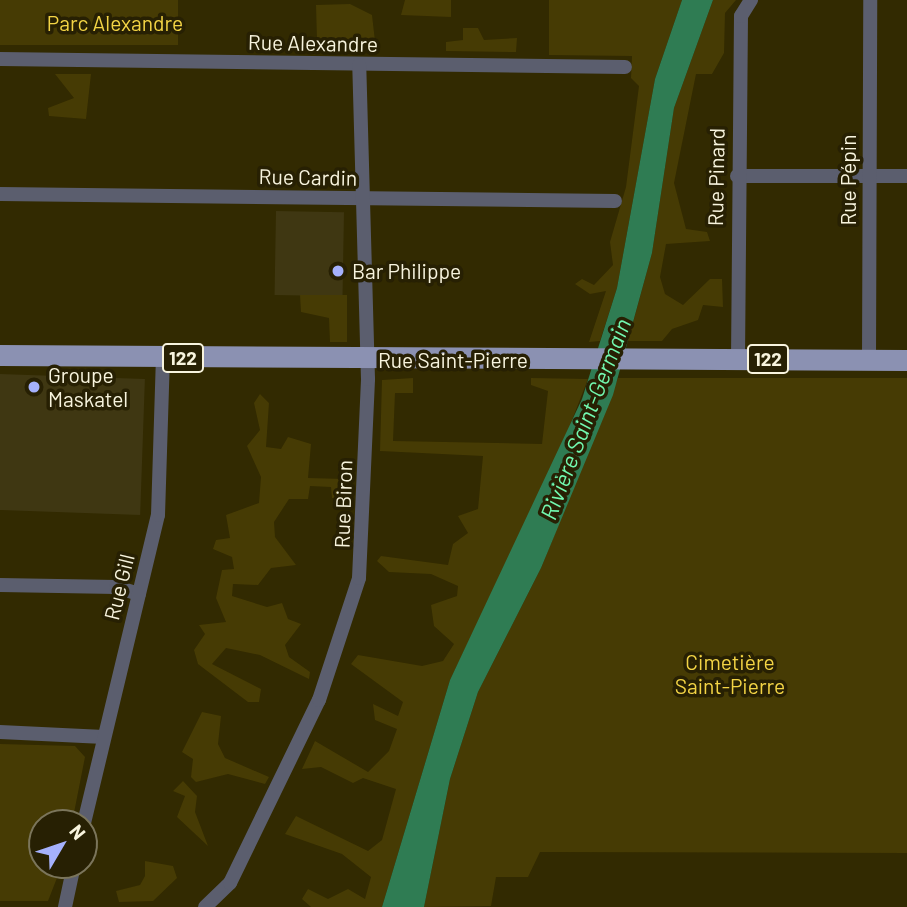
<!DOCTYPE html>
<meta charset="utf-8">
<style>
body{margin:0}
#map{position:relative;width:907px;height:907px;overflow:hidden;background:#322a01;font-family:Barlow,sans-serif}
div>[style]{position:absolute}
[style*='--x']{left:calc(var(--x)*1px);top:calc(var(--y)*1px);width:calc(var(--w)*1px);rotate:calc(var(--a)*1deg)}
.built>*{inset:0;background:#3f3712;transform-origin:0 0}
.green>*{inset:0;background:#463b04;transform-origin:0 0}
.water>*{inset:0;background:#2f7c53}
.street>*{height:14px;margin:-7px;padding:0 7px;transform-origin:7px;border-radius:7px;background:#5b5e6e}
.primary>*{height:21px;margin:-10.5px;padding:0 10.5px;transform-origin:10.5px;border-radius:10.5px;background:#8b91b2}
.dots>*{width:19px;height:19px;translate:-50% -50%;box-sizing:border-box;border:4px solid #272003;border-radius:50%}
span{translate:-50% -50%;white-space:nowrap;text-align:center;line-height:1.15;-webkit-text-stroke:7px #272003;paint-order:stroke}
.shield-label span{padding:2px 5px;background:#272003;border:2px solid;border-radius:5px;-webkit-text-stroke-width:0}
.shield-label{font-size:19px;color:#f8f4de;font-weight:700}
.park-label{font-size:21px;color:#f3d445}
.street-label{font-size:21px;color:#f8f4de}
.poi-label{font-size:21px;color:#f8f4de}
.left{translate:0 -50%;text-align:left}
.water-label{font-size:23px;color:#72f8af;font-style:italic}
.north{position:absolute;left:28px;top:809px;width:70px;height:70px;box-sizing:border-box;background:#272003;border:2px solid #7b755b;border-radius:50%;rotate:51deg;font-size:19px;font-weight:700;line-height:28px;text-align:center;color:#f8f4de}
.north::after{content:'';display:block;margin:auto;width:24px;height:32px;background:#a5b1fc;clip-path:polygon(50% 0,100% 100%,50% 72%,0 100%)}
</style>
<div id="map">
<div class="built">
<i style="left:276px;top:211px;width:68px;height:84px;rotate:1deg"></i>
<i style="left:0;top:374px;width:145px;height:136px;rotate:2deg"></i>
</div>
<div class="green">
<i style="left:0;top:0;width:178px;height:45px"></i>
<i style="clip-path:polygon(405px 0,451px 0,451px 17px,401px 15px)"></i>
<i style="clip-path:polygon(549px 0,682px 0,655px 79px,617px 288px,600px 341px,589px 342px,606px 291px,590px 294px,575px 284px,582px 279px,594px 285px,613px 265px,610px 242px,626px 187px,639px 86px,631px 78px,632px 56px,549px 55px)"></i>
<i style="clip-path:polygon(713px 0,736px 0,725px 13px,724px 53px,712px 74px,696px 74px,674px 183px,686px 229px,707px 232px,710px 241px,666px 244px,660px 277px,665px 294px,683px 305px,710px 279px,722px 279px,723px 307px,703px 305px,698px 320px,672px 329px,662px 341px,628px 341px,652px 253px,674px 108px)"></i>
<i style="clip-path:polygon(350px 4px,372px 15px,376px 50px,302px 50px,304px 40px,317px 40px,316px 5px)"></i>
<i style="clip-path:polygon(463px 28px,478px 28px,484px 40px,517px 38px,516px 52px,446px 51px,446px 42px,463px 40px)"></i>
<i style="clip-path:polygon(55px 74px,91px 74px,86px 119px,49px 116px,48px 108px,74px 98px)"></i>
<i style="clip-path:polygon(300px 295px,347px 295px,347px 342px,330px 342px,329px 318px,301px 312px)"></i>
<i style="clip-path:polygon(413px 378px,413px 393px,395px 393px,393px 441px,542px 444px,548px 391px,531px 385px,531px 378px,588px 379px,556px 461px,450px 680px,382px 907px,311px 907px,302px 899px,308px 889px,328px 899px,348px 889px,365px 899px,371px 877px,342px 854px,285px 834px,296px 816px,368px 851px,382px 840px,396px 789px,363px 778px,353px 783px,321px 767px,302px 769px,315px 741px,368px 772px,389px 751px,397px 729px,375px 720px,373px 704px,398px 716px,403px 702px,351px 664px,358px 655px,422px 666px,443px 661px,454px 644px,434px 626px,431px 605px,457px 596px,458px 586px,431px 574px,389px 572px,377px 561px,381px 556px,448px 565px,453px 544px,468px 533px,458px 516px,478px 509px,483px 456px,380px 451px,382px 380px)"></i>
<i style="clip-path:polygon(618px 378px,907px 378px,907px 853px,540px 852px,528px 877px,496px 877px,491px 906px,424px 907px,450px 779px,478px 692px,541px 568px)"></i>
<i style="clip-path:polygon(260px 394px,269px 403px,266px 447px,281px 449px,288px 437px,311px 444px,308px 478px,344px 479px,344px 498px,332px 498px,331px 487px,310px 486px,308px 499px,289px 499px,274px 522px,275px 537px,296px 565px,271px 568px,258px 585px,233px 584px,232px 596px,267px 607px,282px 603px,288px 619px,301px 624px,285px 645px,289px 657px,310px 672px,309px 679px,260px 655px,226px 648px,212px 664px,261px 689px,259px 702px,248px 702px,198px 664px,194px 650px,205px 634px,199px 625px,226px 622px,216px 598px,222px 570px,234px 569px,232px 557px,213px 549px,216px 540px,230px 538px,226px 515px,259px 503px,261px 477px,247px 446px,260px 430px,254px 403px)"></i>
<i style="clip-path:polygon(202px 712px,221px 716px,218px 744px,225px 758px,269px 777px,265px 784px,228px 774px,196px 782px,191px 777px,193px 759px,182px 752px)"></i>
<i style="clip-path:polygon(0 744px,75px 746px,85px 757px,72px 823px,42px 823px,42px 865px,62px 865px,48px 901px,0 901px)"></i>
<i style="clip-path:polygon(183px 781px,197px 796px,195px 812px,208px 846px,177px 817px,185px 796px,173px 791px)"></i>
<i style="clip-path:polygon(145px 861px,173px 866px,177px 878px,153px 901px,119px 902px,116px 891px,140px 885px,145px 876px)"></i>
</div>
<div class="water">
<i style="clip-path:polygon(682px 0,713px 0,674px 108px,652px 253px,613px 395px,541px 568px,478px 692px,450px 779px,424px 907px,382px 907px,450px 680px,582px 399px,617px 288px,655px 79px)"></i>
</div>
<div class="street">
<i style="--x:0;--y:59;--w:625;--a:0.73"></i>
<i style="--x:737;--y:176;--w:170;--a:0"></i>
<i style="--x:0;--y:194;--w:615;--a:0.65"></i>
<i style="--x:738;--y:359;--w:343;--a:-89.5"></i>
<i style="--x:741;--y:16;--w:19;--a:-58"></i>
<i style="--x:869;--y:360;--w:360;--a:-89.8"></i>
<i style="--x:0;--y:585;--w:116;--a:1"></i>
<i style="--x:116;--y:587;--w:24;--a:17"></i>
<i style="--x:0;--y:732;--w:104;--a:2.8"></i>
<i style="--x:84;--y:823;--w:317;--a:-76.5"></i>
<i style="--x:158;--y:515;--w:157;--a:-88.2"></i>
<i style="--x:65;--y:907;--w:43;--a:-77.9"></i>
<i style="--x:205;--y:907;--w:35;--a:-44"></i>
<i style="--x:230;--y:883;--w:203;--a:-64.1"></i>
<i style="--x:319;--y:700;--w:128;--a:-71.8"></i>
<i style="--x:359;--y:578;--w:199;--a:-87.4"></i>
<i style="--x:368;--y:379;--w:314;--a:-91.6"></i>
</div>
<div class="primary">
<i style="--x:0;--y:355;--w:907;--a:0.32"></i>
</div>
<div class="dots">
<i style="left:338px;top:271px;background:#a5b1fc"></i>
<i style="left:34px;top:387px;background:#a5b1fc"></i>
</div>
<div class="shield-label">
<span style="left:183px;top:358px">122</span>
<span style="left:768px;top:359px">122</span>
</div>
<div class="park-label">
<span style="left:115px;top:23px">Parc Alexandre</span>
<span style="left:730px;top:674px">Cimetière<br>Saint-Pierre</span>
</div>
<div class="street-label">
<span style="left:313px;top:43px;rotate:1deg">Rue Alexandre</span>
<span style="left:308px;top:177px;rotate:1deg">Rue Cardin</span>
<span style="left:716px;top:177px;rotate:-89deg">Rue Pinard</span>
<span style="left:848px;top:180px;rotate:-90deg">Rue Pépin</span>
<span style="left:453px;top:360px">Rue Saint-Pierre</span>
<span style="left:343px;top:504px;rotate:-88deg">Rue Biron</span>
<span style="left:119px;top:587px;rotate:-76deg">Rue Gill</span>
</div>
<div class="poi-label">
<span class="left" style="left:352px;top:271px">Bar Philippe</span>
<span class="left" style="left:48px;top:387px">Groupe<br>Maskatel</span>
</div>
<div class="water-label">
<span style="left:585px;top:419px;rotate:-69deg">Rivière Saint-Germain</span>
</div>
<div class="north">N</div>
</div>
